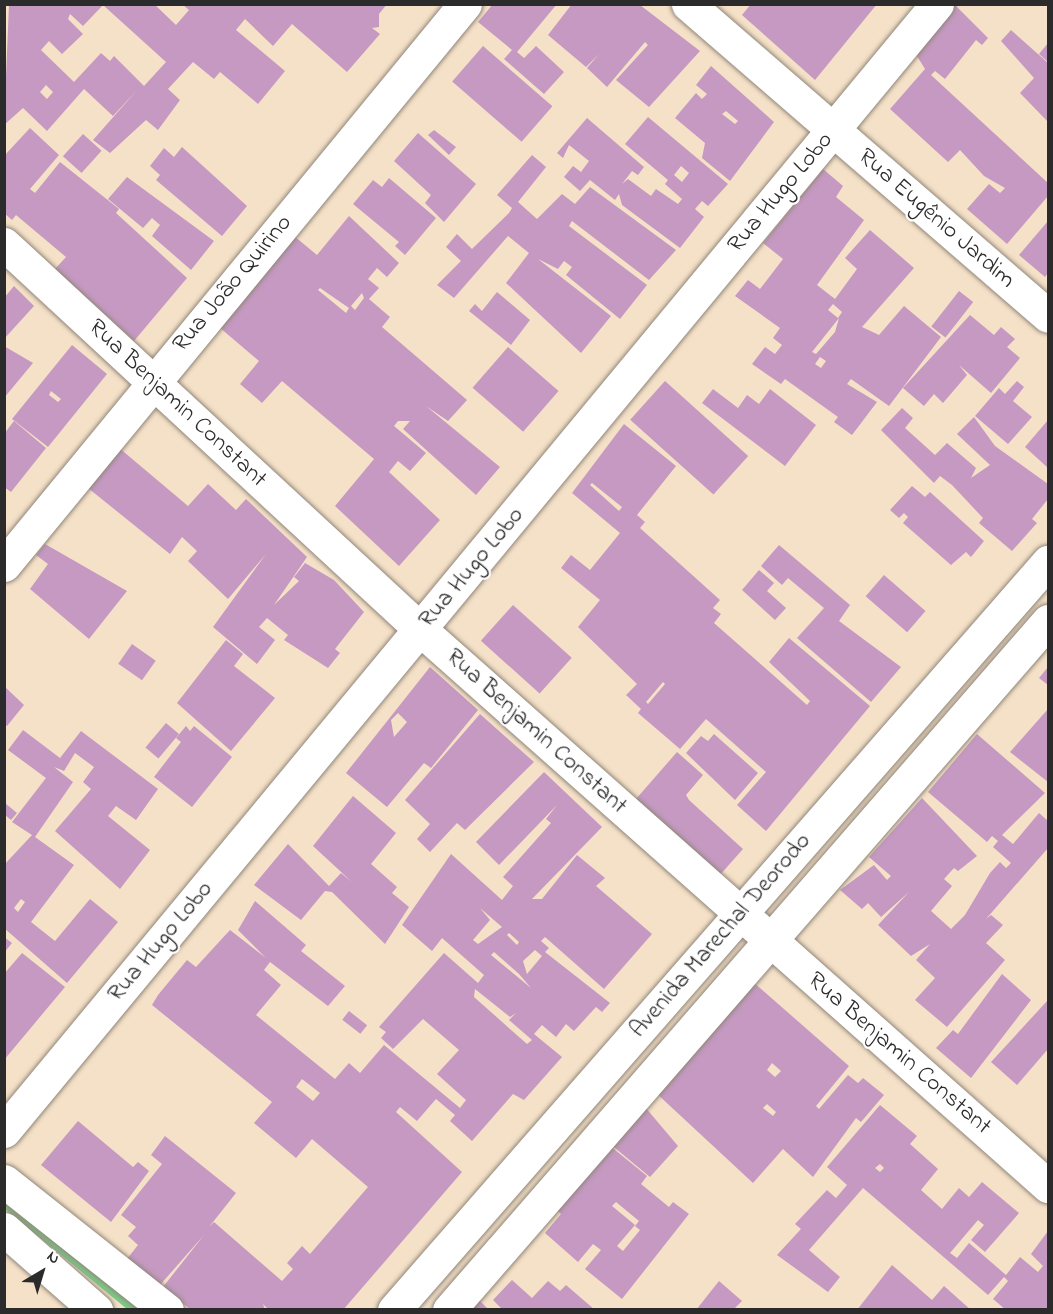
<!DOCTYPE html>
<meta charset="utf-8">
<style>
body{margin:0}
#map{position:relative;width:1053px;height:1314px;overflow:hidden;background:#f5e1c8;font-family:"Indie Flower",sans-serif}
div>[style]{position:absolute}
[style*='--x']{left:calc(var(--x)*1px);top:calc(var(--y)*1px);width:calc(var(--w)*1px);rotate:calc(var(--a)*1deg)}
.green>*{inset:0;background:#7cc886}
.building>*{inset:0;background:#c599c2;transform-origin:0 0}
.roads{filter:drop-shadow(0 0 2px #90867a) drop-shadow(0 0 2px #90867a)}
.street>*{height:33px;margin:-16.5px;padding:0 16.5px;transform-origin:16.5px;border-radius:16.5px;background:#fff}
span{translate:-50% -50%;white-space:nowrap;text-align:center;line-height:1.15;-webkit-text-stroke:4.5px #fff;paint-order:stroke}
.street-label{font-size:24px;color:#2b2b2b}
.frame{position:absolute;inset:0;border:6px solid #2b2b2b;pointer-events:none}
.north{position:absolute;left:12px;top:1242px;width:60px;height:60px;-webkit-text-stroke:4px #fff;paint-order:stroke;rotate:38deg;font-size:16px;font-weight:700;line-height:24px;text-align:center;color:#2b2b2b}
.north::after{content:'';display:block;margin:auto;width:21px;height:27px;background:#2b2b2b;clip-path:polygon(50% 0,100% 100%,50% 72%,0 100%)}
</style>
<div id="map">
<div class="green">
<i style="clip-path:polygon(4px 1191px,151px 1309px,127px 1309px,5px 1209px)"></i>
</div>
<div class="building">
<i style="clip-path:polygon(evenodd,9px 4px,154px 4px,176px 25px,189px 10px,182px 4px,387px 4px,379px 14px,379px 27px,372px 28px,380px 34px,347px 72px,292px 24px,273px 46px,245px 19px,236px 30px,285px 71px,258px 104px,220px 72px,214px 79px,193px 62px,168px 89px,180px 100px,158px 130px,146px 120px,110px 153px,93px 140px,138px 89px,113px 116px,84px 89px,47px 131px,23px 108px,4px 125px,9px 4px,103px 5px,166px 62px,144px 86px,114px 56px,110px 61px,101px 53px,74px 82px,41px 50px,49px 41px,62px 54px,83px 34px,68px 19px,70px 14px,83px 26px,103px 5px,9px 4px,46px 85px,53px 92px,47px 99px,40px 92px,46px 85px)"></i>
<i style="clip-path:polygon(493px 4px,557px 4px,517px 52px,524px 58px,536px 46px,564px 72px,544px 94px,504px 59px,512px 50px,478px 22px)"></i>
<i style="clip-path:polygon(572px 4px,640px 5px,700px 51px,649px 107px,616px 80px,648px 45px,645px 42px,607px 87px,587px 68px,599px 54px,586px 67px,548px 35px)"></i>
<i style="clip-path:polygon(751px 4px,877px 4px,815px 80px,742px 15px)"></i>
<i style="clip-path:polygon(955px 5px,988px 38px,982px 45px,976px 40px,945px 79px,935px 71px,931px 75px,1048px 183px,1048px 196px,1007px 244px,967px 209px,989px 184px,1000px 193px,1005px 188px,984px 176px,960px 150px,948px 162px,890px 109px,925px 69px,915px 53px)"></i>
<i style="clip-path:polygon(1011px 30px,1048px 63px,1048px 122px,1020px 93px,1034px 78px,1001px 41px)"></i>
<i style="clip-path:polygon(1048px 43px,1048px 62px,1039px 54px)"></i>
<i style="left:483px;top:46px;width:92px;height:47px;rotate:41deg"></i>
<i style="clip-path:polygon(evenodd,711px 66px,774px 122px,730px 181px,702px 158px,705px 143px,675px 118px,696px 93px,702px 99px,707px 94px,696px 85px,711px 66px,726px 111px,738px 121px,735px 124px,722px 114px,726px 111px)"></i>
<i style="clip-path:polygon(evenodd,648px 117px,728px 184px,708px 206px,702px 201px,695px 209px,704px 217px,680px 248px,622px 205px,619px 194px,615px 200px,590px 180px,580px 191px,564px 177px,573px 166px,581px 172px,589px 161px,569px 145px,563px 158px,557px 153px,587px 118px,644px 167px,638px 175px,632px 171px,622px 184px,628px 179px,651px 196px,656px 189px,678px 204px,682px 199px,665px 184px,668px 180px,625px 144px,648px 117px,681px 166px,689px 173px,682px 182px,674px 175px,681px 166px)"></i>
<i style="clip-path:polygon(30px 128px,59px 155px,30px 189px,35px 193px,60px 162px,119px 209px,116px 213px,187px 278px,134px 341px,55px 269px,66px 257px,16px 215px,12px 220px,4px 213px,4px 156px)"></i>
<i style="clip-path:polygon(434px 130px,456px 147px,449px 155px,428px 135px)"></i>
<i style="clip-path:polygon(418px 133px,476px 184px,444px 222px,425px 203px,431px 195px,394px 161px)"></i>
<i style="left:83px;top:134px;width:25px;height:30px;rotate:42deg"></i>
<i style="clip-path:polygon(182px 147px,247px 206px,222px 236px,156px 180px,160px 175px,150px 166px,164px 148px,174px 157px)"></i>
<i style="clip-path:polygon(532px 155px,546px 167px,518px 202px,537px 219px,562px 194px,575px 204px,590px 187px,676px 250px,649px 280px,572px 221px,569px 226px,647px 285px,620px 319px,566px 275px,572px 267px,564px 261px,558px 269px,538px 259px,611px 316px,581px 353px,506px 283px,529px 253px,508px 236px,454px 298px,437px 285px,461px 261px,446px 247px,457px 234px,472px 249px,509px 213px,512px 208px,497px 195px)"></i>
<i style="clip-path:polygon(evenodd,823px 169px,843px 186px,836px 197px,864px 220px,817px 285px,835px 299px,857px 269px,845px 258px,870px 230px,914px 268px,862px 327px,879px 335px,904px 306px,941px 337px,889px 406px,851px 379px,847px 384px,877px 402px,852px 435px,834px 422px,838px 417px,785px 379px,781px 384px,752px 364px,765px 347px,775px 354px,782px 345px,773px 338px,780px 328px,735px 296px,748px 280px,760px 289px,783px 259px,763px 243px,823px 169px,833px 304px,842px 312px,838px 318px,828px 310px,833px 304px,823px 169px,839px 318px,835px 332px,816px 354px,812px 352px,839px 318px,823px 169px,820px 357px,826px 361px,821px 368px,815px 364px,820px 357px)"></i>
<i style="clip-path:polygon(127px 177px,214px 241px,191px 270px,152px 236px,160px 225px,152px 218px,143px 228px,108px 199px)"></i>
<i style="clip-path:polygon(389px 178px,436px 218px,405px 255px,395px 246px,399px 242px,353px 204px,373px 180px,382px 187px)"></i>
<i style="clip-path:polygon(evenodd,349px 216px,399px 263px,387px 277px,377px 268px,368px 279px,379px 288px,369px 299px,390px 317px,382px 327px,467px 400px,448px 421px,426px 406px,500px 467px,476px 495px,403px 429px,410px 421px,398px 421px,394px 426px,426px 453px,410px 471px,398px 461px,389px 472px,440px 520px,399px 566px,335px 506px,374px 459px,282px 381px,262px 403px,240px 384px,259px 361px,219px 327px,294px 236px,317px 255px,349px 216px,320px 288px,349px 308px,346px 313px,318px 290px,320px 288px,349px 216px,362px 293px,364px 298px,355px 310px,351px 306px,362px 293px)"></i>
<i style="clip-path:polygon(1048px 221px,1048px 273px,1045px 277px,1019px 255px)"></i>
<i style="clip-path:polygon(14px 286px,34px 306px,4px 339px,4px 298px)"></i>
<i style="left:959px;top:291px;width:18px;height:45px;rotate:38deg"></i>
<i style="clip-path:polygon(497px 292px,530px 320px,511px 345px,469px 311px,475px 304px,482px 311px)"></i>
<i style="clip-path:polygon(970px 315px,994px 335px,1001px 327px,1015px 339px,1007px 347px,1020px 358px,991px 393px,959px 365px,967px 375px,943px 403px,934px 394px,924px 406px,903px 388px)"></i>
<i style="clip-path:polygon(evenodd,72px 345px,107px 374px,48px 447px,12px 419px,72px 345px,51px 391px,61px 399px,58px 402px,49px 395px,51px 391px)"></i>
<i style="clip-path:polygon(4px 346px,33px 363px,4px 398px)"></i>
<i style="left:508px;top:347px;width:67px;height:54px;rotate:41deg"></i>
<i style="left:665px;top:381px;width:112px;height:52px;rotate:42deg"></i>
<i style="clip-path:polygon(1017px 381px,1024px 387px,1013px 401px,1032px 417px,1008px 444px,975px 416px,999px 388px,1005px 394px)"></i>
<i style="clip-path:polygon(713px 389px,738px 408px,747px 395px,759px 404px,770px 389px,816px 425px,785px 466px,702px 403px)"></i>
<i style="clip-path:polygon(902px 408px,913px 418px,905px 428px,935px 455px,947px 443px,976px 468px,971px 478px,990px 465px,957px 434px,974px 417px,995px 446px,1048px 484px,1048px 499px,1032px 519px,1037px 523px,1012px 551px,979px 523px,983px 518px,952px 485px,940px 476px,934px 483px,881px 430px)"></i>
<i style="clip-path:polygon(1048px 420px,1048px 468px,1025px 447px)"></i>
<i style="clip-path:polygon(14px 421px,46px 448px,11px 492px,4px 487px,4px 434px)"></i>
<i style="clip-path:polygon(evenodd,624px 424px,676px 466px,637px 515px,645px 522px,640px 528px,720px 600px,713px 608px,721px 614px,714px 623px,807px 705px,810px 701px,769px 662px,789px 638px,870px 706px,766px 831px,737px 805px,766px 772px,706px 719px,680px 749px,638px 713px,641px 709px,626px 695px,637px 684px,578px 627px,600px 600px,561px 568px,571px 555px,590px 570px,620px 533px,572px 493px,624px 424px,592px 483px,622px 507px,619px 511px,590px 485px,592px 483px,624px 424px,663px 682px,665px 684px,648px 704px,646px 702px,663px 682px)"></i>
<i style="clip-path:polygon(118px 447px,188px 506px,208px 484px,236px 510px,246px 499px,307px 557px,274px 605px,299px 581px,294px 577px,305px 563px,334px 580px,364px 612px,335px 649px,340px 653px,328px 668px,284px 640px,288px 635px,267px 618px,259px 627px,275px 640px,257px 664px,213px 627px,266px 554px,228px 599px,188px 561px,197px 551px,182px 537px,170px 554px,88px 488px)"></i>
<i style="clip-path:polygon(912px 486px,925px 497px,930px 492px,984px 541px,971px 557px,966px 552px,951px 565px,903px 523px,908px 517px,904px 513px,899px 518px,890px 510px)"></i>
<i style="clip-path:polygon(45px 544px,127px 591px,89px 639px,30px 589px,48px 564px,36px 555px)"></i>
<i style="clip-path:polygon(779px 545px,850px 605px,839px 621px,901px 667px,871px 702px,797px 638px,824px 608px,788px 578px,782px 585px,761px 566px)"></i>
<i style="clip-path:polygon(759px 570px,774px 583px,767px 591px,786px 608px,775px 620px,742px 590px)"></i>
<i style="left:884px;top:575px;width:55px;height:28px;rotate:41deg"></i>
<i style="left:513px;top:605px;width:79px;height:48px;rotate:42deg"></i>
<i style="clip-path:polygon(226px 640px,243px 654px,234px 666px,275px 698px,231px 751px,177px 703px)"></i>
<i style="left:132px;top:644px;width:29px;height:24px;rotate:35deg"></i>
<i style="clip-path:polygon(evenodd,430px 667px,478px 710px,431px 768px,424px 763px,387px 807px,346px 773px,430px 667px,398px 713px,407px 722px,394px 737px,391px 720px,398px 713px)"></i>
<i style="clip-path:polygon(1048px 667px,1048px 685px,1039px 678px)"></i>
<i style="clip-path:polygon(4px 686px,24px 705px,7px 726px,4px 723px)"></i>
<i style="clip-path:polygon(1048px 709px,1048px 782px,1010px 752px)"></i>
<i style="clip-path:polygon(480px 714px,534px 762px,465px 830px,457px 823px,430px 852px,417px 839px,430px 824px,405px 800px)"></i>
<i style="left:166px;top:723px;width:17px;height:32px;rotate:40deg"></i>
<i style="clip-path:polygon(186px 726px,190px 731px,194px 726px,232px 757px,192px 807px,154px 777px,181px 742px,176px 738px)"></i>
<i style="clip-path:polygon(evenodd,23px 730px,60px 758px,81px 731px,158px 789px,136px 820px,116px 806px,108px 816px,150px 850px,120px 889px,55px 831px,91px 789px,83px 782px,94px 767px,75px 753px,64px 771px,54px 767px,73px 782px,35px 837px,74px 865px,31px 922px,55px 941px,90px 899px,118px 922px,67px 983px,4px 928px,4px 865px,32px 835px,12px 822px,46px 778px,8px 750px,23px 730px,21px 899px,25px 902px,18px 912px,14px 908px,21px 899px)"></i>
<i style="clip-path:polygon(714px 734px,758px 773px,735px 800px,686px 753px,701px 736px,708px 741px)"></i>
<i style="clip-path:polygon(977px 734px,1045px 793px,1002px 835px,1013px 844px,1039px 813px,1048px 821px,1048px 848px,986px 919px,991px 915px,1003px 925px,986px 943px,1005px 960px,947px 1027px,915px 1000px,935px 978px,916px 960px,930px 944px,911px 956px,878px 925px,909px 892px,881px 917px,868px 903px,862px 909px,840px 890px,874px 865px,887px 880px,891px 876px,869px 857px,922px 798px,977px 856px,958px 871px,954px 868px,944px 879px,952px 886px,931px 911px,951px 929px,965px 915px,990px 873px,1000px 862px,1006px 868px,1011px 863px,993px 847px,998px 841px,992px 836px,987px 842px,928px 792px)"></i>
<i style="clip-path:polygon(677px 752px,703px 775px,686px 795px,689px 800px,743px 849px,719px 876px,636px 799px)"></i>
<i style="clip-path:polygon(evenodd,544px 772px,602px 827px,532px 899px,542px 899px,577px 855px,605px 878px,596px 886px,652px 934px,604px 989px,545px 937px,541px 941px,549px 948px,545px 952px,610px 1003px,602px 1012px,596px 1007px,574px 1031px,566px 1024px,556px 1037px,542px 1025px,534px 1034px,562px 1057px,524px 1100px,513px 1094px,472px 1141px,450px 1121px,455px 1115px,436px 1099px,417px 1121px,400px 1107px,396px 1112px,462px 1172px,343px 1310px,269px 1310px,263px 1304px,265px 1310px,191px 1310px,163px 1287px,204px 1235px,160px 1285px,127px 1259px,138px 1245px,128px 1236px,136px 1227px,121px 1215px,162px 1164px,151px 1155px,165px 1136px,236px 1193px,209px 1227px,214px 1222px,282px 1281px,293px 1269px,287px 1263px,302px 1246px,310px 1254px,368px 1187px,312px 1139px,296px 1158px,254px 1123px,272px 1102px,152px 1005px,158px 995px,187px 960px,196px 967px,230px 930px,266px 958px,238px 930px,255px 901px,306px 945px,301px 951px,345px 986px,328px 1006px,270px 962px,264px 970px,281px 985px,256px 1015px,335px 1079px,349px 1063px,360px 1073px,384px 1045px,460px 1108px,466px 1100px,437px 1074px,459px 1050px,423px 1019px,393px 1049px,381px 1038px,386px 1032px,379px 1027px,444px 953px,478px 983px,484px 975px,442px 938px,432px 951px,402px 925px,451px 854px,502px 900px,513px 886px,503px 877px,551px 823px,546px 819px,557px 805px,499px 865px,476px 842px,544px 772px,480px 908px,502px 927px,478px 944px,473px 940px,490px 920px,480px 908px,544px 772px,509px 933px,519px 942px,517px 945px,507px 935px,509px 933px,544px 772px,535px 950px,542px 956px,527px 974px,523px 961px,535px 950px,544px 772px,494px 952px,519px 974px,531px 988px,491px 955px,494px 952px,544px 772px,475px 989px,510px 1017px,516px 1013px,509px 1020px,532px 1040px,527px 1044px,474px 997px,475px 989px,544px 772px,302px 1079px,320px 1093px,313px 1101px,296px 1087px,302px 1079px)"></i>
<i style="clip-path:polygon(353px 796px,396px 833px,371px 864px,397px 887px,392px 893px,409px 907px,385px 944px,332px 892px,325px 891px,301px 920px,254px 885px,288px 844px,329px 886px,341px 873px,352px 882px,313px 846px)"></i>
<i style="clip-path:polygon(5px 803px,17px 813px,11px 820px,5px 815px)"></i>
<i style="clip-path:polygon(4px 937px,12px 943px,4px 953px)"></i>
<i style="clip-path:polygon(22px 953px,65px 987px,4px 1060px,4px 974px)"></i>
<i style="clip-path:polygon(1002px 974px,1031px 1000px,971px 1078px,936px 1048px,953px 1030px,958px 1034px)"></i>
<i style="clip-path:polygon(evenodd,752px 981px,849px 1066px,816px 1106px,819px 1109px,848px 1075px,858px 1083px,863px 1078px,884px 1095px,861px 1122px,856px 1118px,813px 1177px,783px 1149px,753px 1183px,655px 1092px,752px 981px,772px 1063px,781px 1071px,775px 1077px,767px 1070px,772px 1063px,752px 981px,767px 1104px,776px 1112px,773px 1116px,763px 1108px,767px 1104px)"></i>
<i style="clip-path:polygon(1048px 1000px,1048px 1049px,1017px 1085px,991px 1062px)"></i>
<i style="left:349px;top:1011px;width:23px;height:11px;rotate:38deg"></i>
<i style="clip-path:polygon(evenodd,880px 1105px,917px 1136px,910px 1144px,938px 1169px,921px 1190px,942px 1209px,959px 1188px,969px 1197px,982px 1182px,1019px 1213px,985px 1252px,971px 1240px,984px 1225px,978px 1220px,950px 1253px,957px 1258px,969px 1243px,1006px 1275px,1020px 1257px,1038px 1272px,1043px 1266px,1031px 1254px,1048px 1231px,1048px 1310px,1006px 1310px,993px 1299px,1008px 1281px,1004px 1277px,988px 1295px,863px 1188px,809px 1250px,840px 1277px,828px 1292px,777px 1255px,801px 1229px,795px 1224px,827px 1190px,836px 1198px,847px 1185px,827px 1167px,880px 1105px,880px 1164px,884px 1168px,880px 1172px,875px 1168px,880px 1164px)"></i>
<i style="clip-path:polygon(645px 1107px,678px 1146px,650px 1177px,609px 1143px)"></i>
<i style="clip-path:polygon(78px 1121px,133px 1167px,138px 1162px,149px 1171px,111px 1222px,41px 1165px)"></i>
<i style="clip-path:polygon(evenodd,609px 1145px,647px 1176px,641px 1184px,669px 1207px,673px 1202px,689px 1214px,622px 1299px,585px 1269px,601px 1250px,593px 1244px,578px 1262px,545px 1233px,561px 1214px,555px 1208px,609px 1145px,616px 1202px,639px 1221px,635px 1226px,640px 1230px,623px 1251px,617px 1246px,635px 1225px,612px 1206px,616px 1202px)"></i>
<i style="clip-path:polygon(892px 1265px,932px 1300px,944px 1286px,971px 1310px,857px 1310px)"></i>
<i style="clip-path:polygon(512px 1280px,532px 1298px,548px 1281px,560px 1291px,566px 1285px,595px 1310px,503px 1310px,493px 1300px)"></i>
<i style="clip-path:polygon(719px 1281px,742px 1301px,733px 1310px,696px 1310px)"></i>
<i style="clip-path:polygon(475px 1296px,489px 1310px,463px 1310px)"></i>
</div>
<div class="roads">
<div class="street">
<i style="--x:688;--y:4;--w:476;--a:40.9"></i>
<i style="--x:4;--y:244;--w:568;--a:42.79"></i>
<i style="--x:421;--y:630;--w:838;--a:41.57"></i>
<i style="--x:4;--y:565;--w:726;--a:-50.59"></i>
<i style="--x:4;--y:1131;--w:1463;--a:-50.38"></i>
<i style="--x:4;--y:1181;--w:208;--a:38.4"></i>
<i style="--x:4;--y:1229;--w:123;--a:41.4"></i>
<i style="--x:394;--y:1310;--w:994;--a:-48.84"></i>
<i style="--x:449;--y:1310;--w:913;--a:-49"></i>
</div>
</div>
<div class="street-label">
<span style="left:781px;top:193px;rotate:-50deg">Rua Hugo Lobo</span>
<span style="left:936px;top:219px;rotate:41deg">Rua Eugênio Jardim</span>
<span style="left:233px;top:284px;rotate:-50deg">Rua João Quirino</span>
<span style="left:177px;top:404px;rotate:43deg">Rua Benjamin Constant</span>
<span style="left:472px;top:568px;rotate:-50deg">Rua Hugo Lobo</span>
<span style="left:536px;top:732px;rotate:42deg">Rua Benjamin Constant</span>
<span style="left:721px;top:936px;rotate:-49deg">Avenida Marechal Deorodo</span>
<span style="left:161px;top:942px;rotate:-50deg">Rua Hugo Lobo</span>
<span style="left:899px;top:1054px;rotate:41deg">Rua Benjamin Constant</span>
</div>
<div class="frame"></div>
<div class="north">N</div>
</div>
